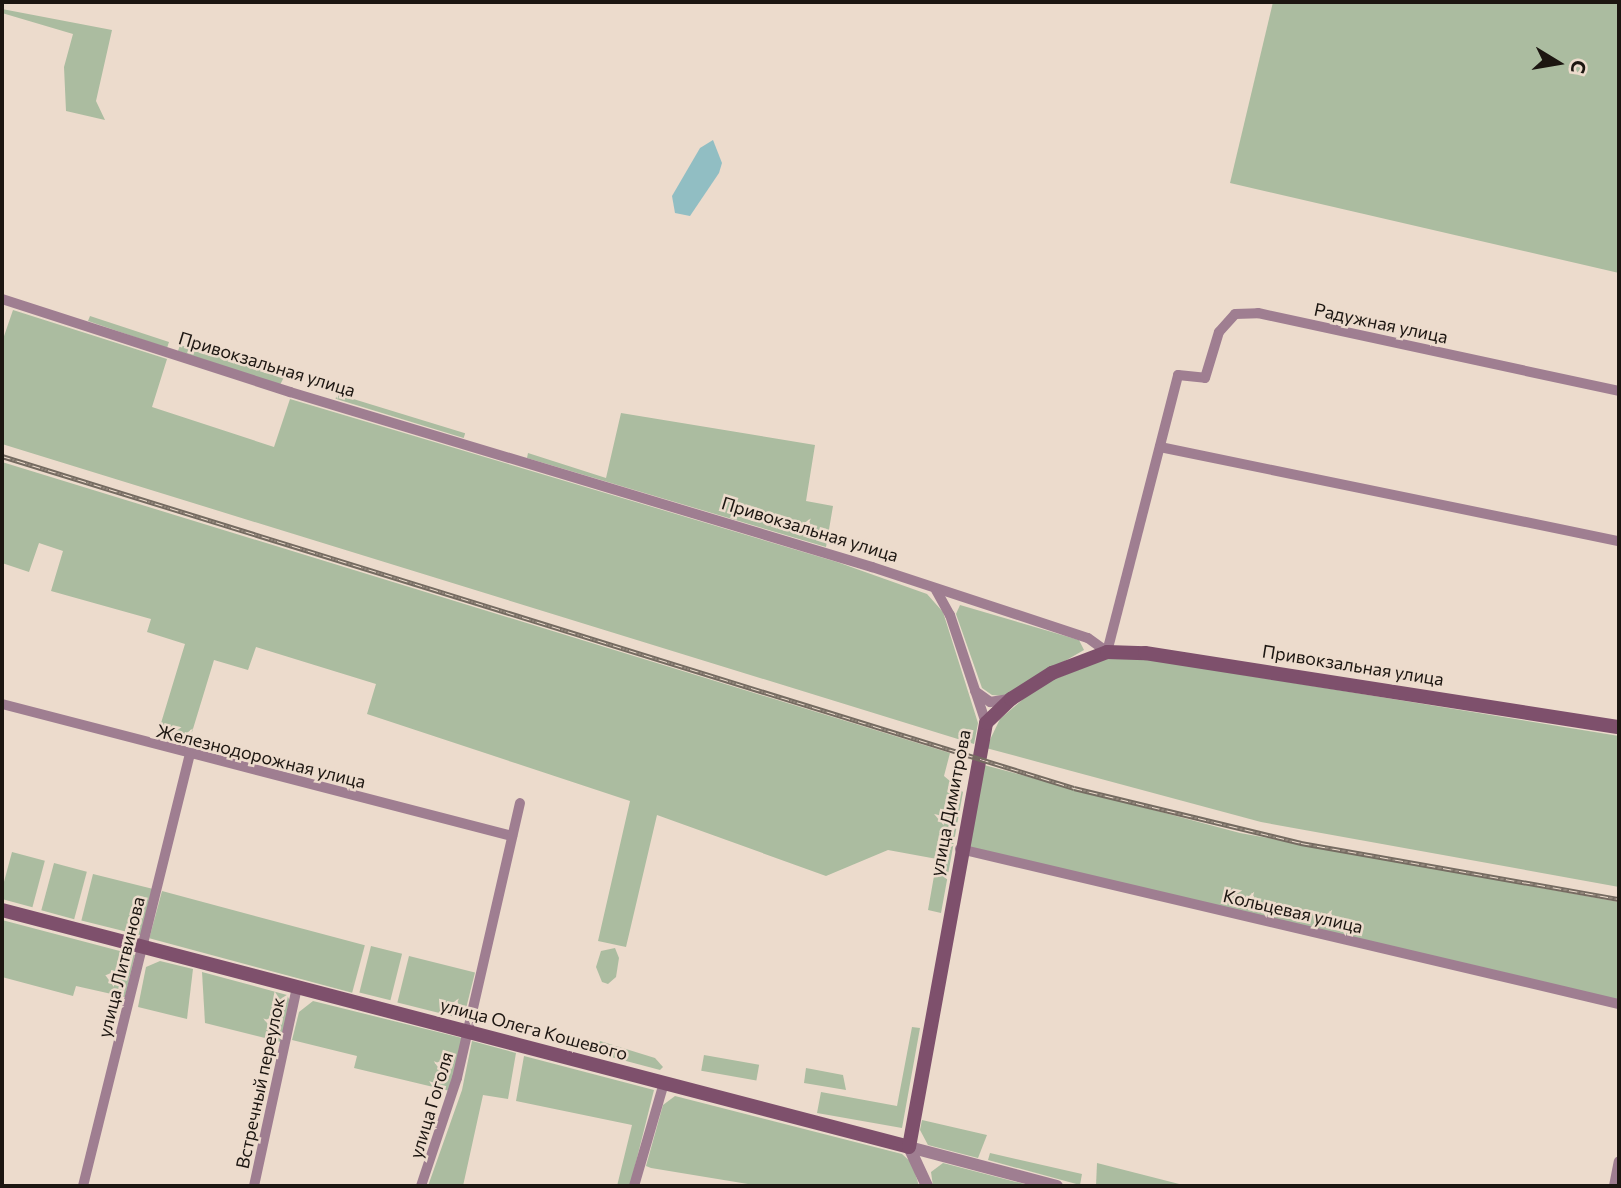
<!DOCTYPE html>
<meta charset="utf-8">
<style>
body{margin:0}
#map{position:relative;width:1621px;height:1188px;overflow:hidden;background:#ecdbcc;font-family:Commissioner,sans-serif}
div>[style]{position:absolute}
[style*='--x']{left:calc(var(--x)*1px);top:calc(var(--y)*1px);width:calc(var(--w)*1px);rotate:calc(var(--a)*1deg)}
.green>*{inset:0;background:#abbca0;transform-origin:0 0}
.water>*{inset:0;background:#91bec3}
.minor>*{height:10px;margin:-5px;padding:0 5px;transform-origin:5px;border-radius:5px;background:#9f7e91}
.tertiary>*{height:12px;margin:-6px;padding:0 6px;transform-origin:6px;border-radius:6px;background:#9f7e91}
.secondary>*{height:14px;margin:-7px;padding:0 7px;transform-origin:7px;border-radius:7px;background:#7e506c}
.rail>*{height:5px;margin-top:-2.5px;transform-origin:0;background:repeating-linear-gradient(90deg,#ecdbcc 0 8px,#756b61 0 16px);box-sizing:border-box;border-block:2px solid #756b61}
span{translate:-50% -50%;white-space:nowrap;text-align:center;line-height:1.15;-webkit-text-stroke:5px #ecdbcc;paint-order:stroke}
.street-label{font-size:18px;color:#1c1611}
.frame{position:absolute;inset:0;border:4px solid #1c1611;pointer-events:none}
.north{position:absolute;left:1523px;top:28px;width:70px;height:70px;-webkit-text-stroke:5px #ecdbcc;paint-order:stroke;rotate:101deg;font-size:19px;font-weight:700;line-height:28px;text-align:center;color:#1c1611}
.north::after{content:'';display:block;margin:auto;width:24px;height:32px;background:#1c1611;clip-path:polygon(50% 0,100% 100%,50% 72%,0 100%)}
</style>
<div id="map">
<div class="green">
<i style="clip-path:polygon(1273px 2px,1619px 2px,1619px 273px,1230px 183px)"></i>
<i style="clip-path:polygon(2px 9px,112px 30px,96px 101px,105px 120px,66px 111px,64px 67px,73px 34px,2px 13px)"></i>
<i style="clip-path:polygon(13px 310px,167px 359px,152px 407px,274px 447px,290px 399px,837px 562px,927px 594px,943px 612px,978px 723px,974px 744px,2px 444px,2px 342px)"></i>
<i style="clip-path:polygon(90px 316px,169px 342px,167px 348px,88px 321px)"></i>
<i style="clip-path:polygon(180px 345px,284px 377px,280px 385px,178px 351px)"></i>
<i style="left:337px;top:394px;width:134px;height:5px;rotate:17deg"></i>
<i style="clip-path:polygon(621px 413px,815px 445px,806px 501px,833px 506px,826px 547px,527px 458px,528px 453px,606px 478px)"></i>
<i style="clip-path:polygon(2px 462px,950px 753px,944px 776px,963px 792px,941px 913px,928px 910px,937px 859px,888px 850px,826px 876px,657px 815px,626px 947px,598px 941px,630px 801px,367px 714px,376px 684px,256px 647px,248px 670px,214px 660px,189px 742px,158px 733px,185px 644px,147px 632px,151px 619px,51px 591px,63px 551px,39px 543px,29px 572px,2px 563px)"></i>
<i style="clip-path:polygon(960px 605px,1079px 640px,1084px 650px,1004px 696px,992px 695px,982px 688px,956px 614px)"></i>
<i style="clip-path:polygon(1108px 658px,1147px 659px,1619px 736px,1619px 887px,1261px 822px,986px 748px,1000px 719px,1028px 695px,1052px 680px)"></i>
<i style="clip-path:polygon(984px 765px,1240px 833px,1619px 902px,1619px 1000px,969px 848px)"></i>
<i style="left:12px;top:852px;width:34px;height:48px;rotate:15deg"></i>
<i style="left:54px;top:863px;width:34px;height:49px;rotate:15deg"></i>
<i style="left:93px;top:874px;width:61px;height:48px;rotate:14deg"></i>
<i style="left:162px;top:891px;width:210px;height:49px;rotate:15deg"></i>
<i style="clip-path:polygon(2px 920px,135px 955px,125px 997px,76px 986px,73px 996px,2px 977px)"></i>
<i style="left:371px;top:946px;width:32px;height:48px;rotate:14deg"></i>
<i style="clip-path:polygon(615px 948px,619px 958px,616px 977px,608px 984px,602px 982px,596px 967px,601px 951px)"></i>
<i style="left:409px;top:956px;width:68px;height:48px;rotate:14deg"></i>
<i style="clip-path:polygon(160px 961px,193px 969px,187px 1019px,138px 1007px,146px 967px)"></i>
<i style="clip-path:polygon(202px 972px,287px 995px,290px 1001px,281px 1042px,205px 1023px)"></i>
<i style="clip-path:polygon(313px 1001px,462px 1038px,450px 1091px,354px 1068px,357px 1056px,292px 1040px,299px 1012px)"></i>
<i style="clip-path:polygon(912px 1027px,920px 1028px,902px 1128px,817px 1113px,821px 1092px,897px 1106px)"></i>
<i style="clip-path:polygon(472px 1041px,516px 1053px,508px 1099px,483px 1095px,463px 1186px,428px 1186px,462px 1090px)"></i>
<i style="clip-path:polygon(600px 1041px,655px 1058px,663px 1067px,660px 1070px,596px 1053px)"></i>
<i style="left:704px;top:1055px;width:56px;height:16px;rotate:10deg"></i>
<i style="clip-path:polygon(524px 1056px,654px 1090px,630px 1186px,617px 1186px,632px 1125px,516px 1101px)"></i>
<i style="clip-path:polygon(806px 1068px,843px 1075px,846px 1090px,804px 1083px)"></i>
<i style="clip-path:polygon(675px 1096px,902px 1154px,912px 1163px,919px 1186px,760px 1186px,651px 1168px,646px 1166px,663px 1105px)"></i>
<i style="clip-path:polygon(922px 1120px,987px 1135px,978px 1158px,928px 1145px,920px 1130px)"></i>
<i style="clip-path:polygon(990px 1153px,1082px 1174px,1080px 1185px,988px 1160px)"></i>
<i style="clip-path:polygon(943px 1163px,1032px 1186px,933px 1186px,931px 1172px)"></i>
<i style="clip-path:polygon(1097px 1163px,1187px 1186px,1096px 1186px)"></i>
</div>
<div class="water">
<i style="clip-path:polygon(713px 140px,722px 163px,719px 173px,690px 216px,675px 213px,672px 196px,700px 148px)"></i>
</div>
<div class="minor">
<i style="--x:2;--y:299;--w:303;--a:17.9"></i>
<i style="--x:290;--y:392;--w:608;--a:16.74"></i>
<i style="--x:872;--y:567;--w:227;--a:18.2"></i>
<i style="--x:1088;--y:638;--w:24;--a:36"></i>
<i style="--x:1107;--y:652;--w:286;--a:-75.6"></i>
<i style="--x:1178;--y:375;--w:27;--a:6"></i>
<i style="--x:1205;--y:378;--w:48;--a:-73.1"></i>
<i style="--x:1219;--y:332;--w:24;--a:-48"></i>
<i style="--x:1235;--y:314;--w:23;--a:-2"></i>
<i style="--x:1258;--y:313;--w:369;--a:12.2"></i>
<i style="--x:1160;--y:447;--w:469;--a:11.6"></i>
<i style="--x:936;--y:590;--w:29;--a:61"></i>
<i style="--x:950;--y:615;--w:114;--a:71.6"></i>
<i style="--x:975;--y:691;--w:19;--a:36"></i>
<i style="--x:990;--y:702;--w:19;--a:-9"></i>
<i style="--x:2;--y:704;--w:527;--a:14.51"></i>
<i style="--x:960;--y:849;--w:677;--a:13.24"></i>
<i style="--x:83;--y:1186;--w:444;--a:-76.1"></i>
<i style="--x:254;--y:1186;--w:204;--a:-77.8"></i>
<i style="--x:421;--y:1186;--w:114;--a:-71.6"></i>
<i style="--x:457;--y:1078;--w:282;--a:-77.1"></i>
<i style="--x:634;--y:1186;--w:107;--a:-73.8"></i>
<i style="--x:1614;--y:1186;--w:25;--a:-79"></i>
</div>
<div class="tertiary">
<i style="--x:909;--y:1147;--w:153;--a:14.8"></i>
<i style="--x:909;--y:1147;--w:43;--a:65.2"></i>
</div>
<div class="secondary">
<i style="--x:2;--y:910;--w:937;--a:14.64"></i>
<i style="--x:909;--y:1147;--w:431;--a:-79.7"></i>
<i style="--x:986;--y:723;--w:35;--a:-44"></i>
<i style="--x:1011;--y:699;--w:49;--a:-32.4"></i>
<i style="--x:1052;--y:673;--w:59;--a:-20.9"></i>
<i style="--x:1107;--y:652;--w:38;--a:2"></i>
<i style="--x:1145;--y:653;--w:480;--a:8.9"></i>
</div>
<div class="rail">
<i style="--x:2;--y:456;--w:1122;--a:17.21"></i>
<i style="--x:1074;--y:788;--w:234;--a:13.6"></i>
<i style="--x:1301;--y:843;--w:323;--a:10"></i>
</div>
<div class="street-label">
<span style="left:1381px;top:323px;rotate:12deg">Радужная улица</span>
<span style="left:267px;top:364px;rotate:17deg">Привокзальная улица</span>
<span style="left:810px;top:529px;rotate:17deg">Привокзальная улица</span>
<span style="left:1353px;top:665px;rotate:9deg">Привокзальная улица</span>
<span style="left:261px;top:756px;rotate:14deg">Железнодорожная улица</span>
<span style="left:950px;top:803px;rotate:-79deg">улица Димитрова</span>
<span style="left:1293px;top:911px;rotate:13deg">Кольцевая улица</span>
<span style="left:121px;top:967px;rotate:-76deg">улица Литвинова</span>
<span style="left:534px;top:1029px;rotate:15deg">улица Олега Кошевого</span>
<span style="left:260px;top:1083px;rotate:-78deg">Встречный переулок</span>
<span style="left:431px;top:1105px;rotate:-73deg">улица Гоголя</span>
</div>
<div class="frame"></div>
<div class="north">С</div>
</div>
